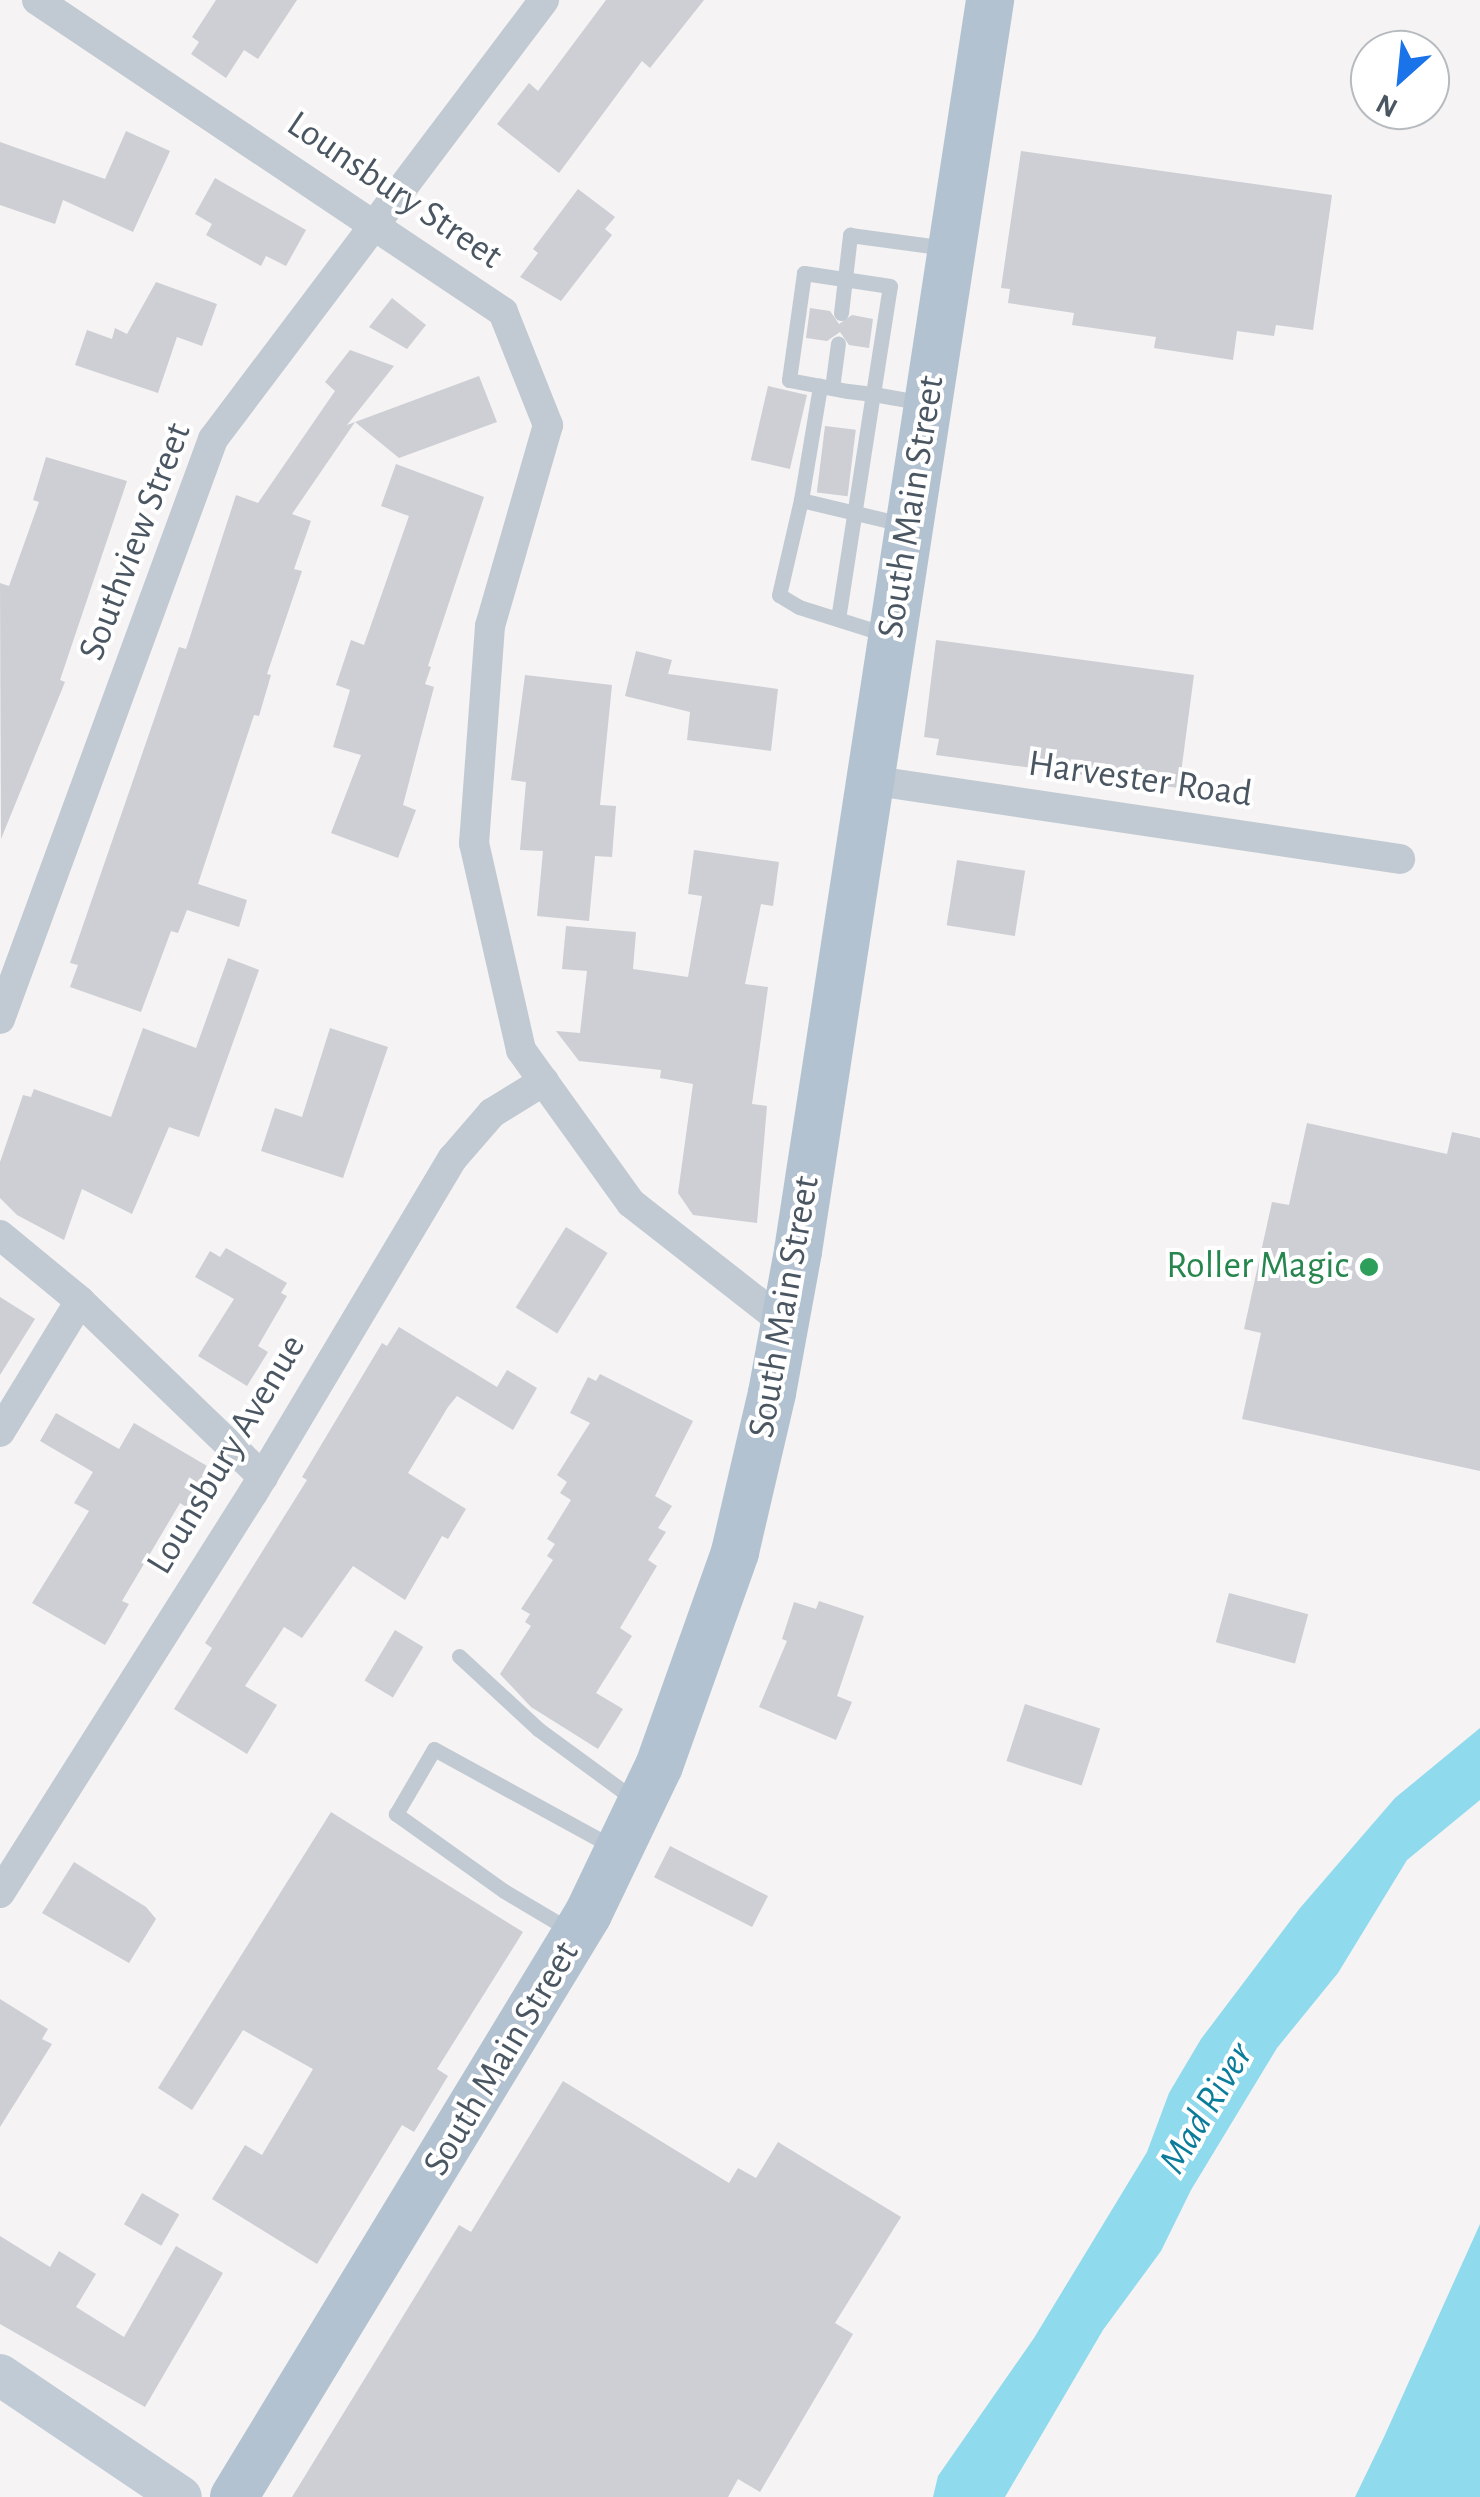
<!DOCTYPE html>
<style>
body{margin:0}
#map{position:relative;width:1480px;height:2497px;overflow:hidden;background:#f5f3f3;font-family:"Alegreya Sans",sans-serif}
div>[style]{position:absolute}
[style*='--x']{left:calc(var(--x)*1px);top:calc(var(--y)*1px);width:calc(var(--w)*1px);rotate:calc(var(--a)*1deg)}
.water>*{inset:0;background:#90daee}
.building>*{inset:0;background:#cdcfd5;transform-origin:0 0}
.service>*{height:15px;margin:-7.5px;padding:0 7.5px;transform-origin:7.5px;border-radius:7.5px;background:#c1cad2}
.minor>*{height:30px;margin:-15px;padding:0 15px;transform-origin:15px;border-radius:15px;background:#c1cad2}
.secondary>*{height:42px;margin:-21px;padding:0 21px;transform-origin:21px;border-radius:21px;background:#c1cbd6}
.primary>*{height:48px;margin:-24px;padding:0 24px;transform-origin:24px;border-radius:24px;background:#b3c2d1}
.dots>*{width:28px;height:28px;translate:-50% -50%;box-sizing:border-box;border:5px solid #fff;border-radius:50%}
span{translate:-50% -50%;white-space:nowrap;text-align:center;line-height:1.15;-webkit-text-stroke:8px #fff;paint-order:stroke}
.street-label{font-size:38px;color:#4a5661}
.leisure-label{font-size:38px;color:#27864d}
.right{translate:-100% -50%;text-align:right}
.water-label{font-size:40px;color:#0c7c9b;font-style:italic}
.north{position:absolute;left:1350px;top:30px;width:100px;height:100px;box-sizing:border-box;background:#fff;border:2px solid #b7bbc0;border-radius:50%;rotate:207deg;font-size:28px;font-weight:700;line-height:40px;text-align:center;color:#4a5661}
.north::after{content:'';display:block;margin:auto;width:35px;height:45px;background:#1a73e8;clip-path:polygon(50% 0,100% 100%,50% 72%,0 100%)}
</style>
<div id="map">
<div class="water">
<i style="clip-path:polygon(1480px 1728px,1480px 1800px,1407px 1860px,1338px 1973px,1277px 2048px,1191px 2190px,1161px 2251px,1103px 2330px,1005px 2497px,933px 2497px,938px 2476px,1034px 2338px,1147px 2152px,1169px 2093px,1201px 2039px,1300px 1908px,1395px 1798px)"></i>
<i style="clip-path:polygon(1480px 2224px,1480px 2497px,1355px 2497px,1384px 2437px)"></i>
</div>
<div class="building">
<i style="clip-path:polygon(216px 0,297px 0,258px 59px,244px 50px,226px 78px,191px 54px,199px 42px,192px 37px)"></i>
<i style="clip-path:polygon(606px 0,704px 0,650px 68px,642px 61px,559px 173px,497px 124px,529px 83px,538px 91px)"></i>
<i style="clip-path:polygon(126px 131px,170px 151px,133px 232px,63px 200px,55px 224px,0 205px,0 142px,105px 179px)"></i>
<i style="clip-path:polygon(1021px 151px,1332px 195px,1313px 330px,1276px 325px,1274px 336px,1237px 331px,1233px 360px,1154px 348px,1156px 337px,1072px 325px,1074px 313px,1008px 303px,1010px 289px,1001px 288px)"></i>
<i style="clip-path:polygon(215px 178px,306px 230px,286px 266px,266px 256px,261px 266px,206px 235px,212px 224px,195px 214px)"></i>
<i style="clip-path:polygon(578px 189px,615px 217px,605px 229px,612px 235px,561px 301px,520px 277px,538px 253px,533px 249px)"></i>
<i style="clip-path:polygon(156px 282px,217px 304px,202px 346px,177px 337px,158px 393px,75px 365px,87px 330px,112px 339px,115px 328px,127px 334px)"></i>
<i style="clip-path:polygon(392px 298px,426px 325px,407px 349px,369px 327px)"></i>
<i style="clip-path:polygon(810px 308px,830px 311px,839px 324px,852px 315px,873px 319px,869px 348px,849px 345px,840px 332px,827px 341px,806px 338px)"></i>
<i style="clip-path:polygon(350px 350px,394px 366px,347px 425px,479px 376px,497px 422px,399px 458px,355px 422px,292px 514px,311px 521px,294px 569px,302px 571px,267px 674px,271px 675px,259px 716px,254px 715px,198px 884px,247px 900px,239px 927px,187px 910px,178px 933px,171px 931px,141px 1012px,70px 987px,78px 965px,70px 963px,179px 647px,186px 649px,236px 495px,258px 503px,335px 391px,325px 382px)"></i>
<i style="left:768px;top:386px;width:40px;height:76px;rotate:13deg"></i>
<i style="left:825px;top:426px;width:31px;height:67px;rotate:7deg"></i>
<i style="clip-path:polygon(46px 457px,127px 481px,60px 680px,65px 682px,1px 839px,0 583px,9px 586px,39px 502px,33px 500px)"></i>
<i style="clip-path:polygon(396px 464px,484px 497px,428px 666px,431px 667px,425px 684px,434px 687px,403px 805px,416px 810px,398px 858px,331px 833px,361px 755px,333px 747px,350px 690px,336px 685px,351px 640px,364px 645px,409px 516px,381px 506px)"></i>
<i style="clip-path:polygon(936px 640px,1194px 675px,1179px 788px,936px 755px,939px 739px,924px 737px)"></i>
<i style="clip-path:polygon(636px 651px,672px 660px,668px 674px,778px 689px,771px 751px,687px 740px,690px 712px,625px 696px)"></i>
<i style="clip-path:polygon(525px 675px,612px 685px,600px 805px,616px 806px,612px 857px,595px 856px,589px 921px,537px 916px,543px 851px,520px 850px,526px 782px,511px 780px)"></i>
<i style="clip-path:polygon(694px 850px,779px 862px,773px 906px,761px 904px,745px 984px,768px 987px,752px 1104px,767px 1106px,757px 1223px,693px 1215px,678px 1193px,693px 1084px,660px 1078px,661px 1070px,579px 1061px,556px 1031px,580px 1033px,587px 971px,562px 969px,566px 926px,636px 932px,633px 969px,688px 977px,702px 896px,688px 894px)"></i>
<i style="left:957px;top:860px;width:69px;height:66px;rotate:9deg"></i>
<i style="clip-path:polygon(228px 958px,259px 970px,199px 1137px,169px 1127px,132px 1214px,82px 1189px,64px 1240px,17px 1215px,0 1198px,0 1162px,23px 1095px,31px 1097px,34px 1089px,111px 1117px,143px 1028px,196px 1048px)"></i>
<i style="clip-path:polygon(330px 1028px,388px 1047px,343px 1178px,261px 1151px,275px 1108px,302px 1117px)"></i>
<i style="clip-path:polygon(1307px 1123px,1447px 1154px,1452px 1132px,1480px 1138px,1480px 1471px,1242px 1419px,1261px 1333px,1244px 1329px,1272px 1202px,1289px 1205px)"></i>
<i style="left:566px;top:1227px;width:49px;height:95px;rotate:32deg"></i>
<i style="clip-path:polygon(226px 1248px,287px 1283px,281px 1293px,287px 1296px,258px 1346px,268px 1352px,247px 1386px,198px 1356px,234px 1299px,195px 1277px,210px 1251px,220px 1257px)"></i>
<i style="clip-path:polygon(0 1297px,35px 1319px,0 1375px)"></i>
<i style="clip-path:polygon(399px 1327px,497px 1387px,507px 1370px,537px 1388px,513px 1430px,457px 1396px,448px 1407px,408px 1473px,466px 1509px,448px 1539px,442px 1536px,405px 1600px,353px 1566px,302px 1638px,284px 1627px,245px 1686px,277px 1705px,247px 1754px,174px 1709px,212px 1648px,205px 1643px,307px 1480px,302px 1477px,382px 1343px,387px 1346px)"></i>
<i style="clip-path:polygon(600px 1374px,693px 1421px,655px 1496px,672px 1506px,658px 1528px,666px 1532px,648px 1560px,657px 1566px,620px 1628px,632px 1636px,596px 1693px,623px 1709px,598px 1749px,531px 1707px,500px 1674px,531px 1626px,525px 1622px,530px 1614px,521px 1609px,553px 1560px,547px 1556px,555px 1544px,547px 1539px,571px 1500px,560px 1493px,567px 1482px,557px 1475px,590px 1423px,570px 1413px,588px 1377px,596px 1381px)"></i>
<i style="clip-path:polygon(56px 1413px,119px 1449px,134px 1423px,219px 1473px,196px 1513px,180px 1503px,122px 1601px,129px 1604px,105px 1645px,32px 1603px,89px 1511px,74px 1503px,93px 1472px,40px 1441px)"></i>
<i style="left:1229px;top:1593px;width:82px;height:51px;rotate:15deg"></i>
<i style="clip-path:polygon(819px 1601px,864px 1616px,837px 1696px,852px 1702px,836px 1740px,759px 1707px,787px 1641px,782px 1639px,794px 1602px,816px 1609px)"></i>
<i style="left:395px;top:1630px;width:33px;height:59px;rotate:31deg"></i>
<i style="left:1025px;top:1704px;width:79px;height:60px;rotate:18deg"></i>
<i style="clip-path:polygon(331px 1812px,523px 1932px,437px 2069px,448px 2076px,414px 2132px,402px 2125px,317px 2264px,212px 2199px,245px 2145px,262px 2155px,313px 2069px,243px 2030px,192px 2110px,158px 2088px)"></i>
<i style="left:670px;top:1846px;width:110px;height:35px;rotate:27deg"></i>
<i style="clip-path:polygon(74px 1862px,146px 1907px,156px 1919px,129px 1963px,42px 1913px)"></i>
<i style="clip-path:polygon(0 1999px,48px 2029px,42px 2039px,52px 2044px,0 2127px)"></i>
<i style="clip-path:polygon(563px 2081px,729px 2183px,738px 2168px,756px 2178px,778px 2142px,901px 2217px,835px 2323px,853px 2334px,760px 2492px,738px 2479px,728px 2497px,292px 2497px,459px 2225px,471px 2232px)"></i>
<i style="left:142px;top:2193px;width:43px;height:36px;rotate:30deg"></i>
<i style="clip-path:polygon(0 2236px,50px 2267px,59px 2251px,96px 2274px,76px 2307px,124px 2337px,176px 2246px,223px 2273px,145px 2407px,0 2324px)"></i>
</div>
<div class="service">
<i style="--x:841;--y:313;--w:79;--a:-83.4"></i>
<i style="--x:850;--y:235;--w:97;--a:7.7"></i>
<i style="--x:832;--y:388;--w:45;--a:-82.4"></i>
<i style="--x:801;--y:500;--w:116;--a:-80.5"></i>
<i style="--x:838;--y:619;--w:228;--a:-81.2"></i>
<i style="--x:873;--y:394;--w:109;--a:-81.1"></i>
<i style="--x:890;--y:286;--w:87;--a:-171.4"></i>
<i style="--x:804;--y:273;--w:108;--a:98"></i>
<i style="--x:789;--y:380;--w:60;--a:10.6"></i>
<i style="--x:848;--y:391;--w:25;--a:7"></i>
<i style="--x:873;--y:394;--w:53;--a:9.8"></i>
<i style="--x:888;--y:635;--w:93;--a:-162.5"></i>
<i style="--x:799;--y:607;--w:23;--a:-149"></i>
<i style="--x:779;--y:595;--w:98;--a:-77"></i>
<i style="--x:801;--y:500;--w:108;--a:13.4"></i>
<i style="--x:459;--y:1656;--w:108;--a:42.7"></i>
<i style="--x:538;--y:1729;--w:120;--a:36.2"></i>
<i style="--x:573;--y:1932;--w:80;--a:-149.3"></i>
<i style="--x:504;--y:1891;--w:133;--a:-144.5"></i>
<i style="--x:396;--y:1814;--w:75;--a:-59.7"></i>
<i style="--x:434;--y:1749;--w:204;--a:28.7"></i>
</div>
<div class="minor">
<i style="--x:37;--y:0;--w:561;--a:33.8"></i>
<i style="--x:503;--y:312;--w:122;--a:68.3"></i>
<i style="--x:548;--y:425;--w:209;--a:106.1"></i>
<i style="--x:490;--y:626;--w:218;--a:94.2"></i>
<i style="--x:474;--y:843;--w:212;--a:77.2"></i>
<i style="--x:521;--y:1050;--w:188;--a:54.3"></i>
<i style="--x:631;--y:1203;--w:197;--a:38"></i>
<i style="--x:869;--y:780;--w:537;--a:8.46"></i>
<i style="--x:0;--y:1019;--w:618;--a:-69.83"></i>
<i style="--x:213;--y:439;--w:550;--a:-52.98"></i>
<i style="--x:0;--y:1235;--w:104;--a:39.5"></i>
<i style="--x:80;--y:1301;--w:254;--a:43.9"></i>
<i style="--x:0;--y:1432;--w:153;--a:-58.6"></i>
<i style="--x:0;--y:1893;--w:473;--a:-57.7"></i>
<i style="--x:253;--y:1493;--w:390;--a:-59.2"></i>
<i style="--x:453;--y:1158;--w:60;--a:-49.1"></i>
<i style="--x:492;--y:1113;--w:61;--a:-31.6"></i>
</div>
<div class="secondary">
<i style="--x:0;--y:2375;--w:218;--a:34"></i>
</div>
<div class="primary">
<i style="--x:234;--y:2497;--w:682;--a:-58.73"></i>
<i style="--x:588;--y:1914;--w:164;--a:-64.4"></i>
<i style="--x:659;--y:1766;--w:227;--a:-70.4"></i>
<i style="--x:735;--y:1552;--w:163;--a:-76.9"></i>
<i style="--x:772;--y:1393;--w:144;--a:-79.6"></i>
<i style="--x:798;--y:1251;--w:1266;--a:-81.27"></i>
</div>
<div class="dots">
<i style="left:1369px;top:1267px;background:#2e9e5b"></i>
</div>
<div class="street-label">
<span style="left:394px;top:191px;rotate:34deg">Lounsbury Street</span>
<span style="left:912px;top:507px;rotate:-81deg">South Main Street</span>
<span style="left:136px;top:542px;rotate:-69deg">Southview Street</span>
<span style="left:1140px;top:780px;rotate:8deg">Harvester Road</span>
<span style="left:785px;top:1307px;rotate:-80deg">South Main Street</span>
<span style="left:227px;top:1455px;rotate:-59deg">Lounsbury Avenue</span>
<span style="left:502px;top:2059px;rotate:-59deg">South Main Street</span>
</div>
<div class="leisure-label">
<span class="right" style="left:1349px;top:1267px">Roller Magic</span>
</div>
<div class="water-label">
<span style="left:1206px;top:2108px;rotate:-59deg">Mad River</span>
</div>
<div class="north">N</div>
</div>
